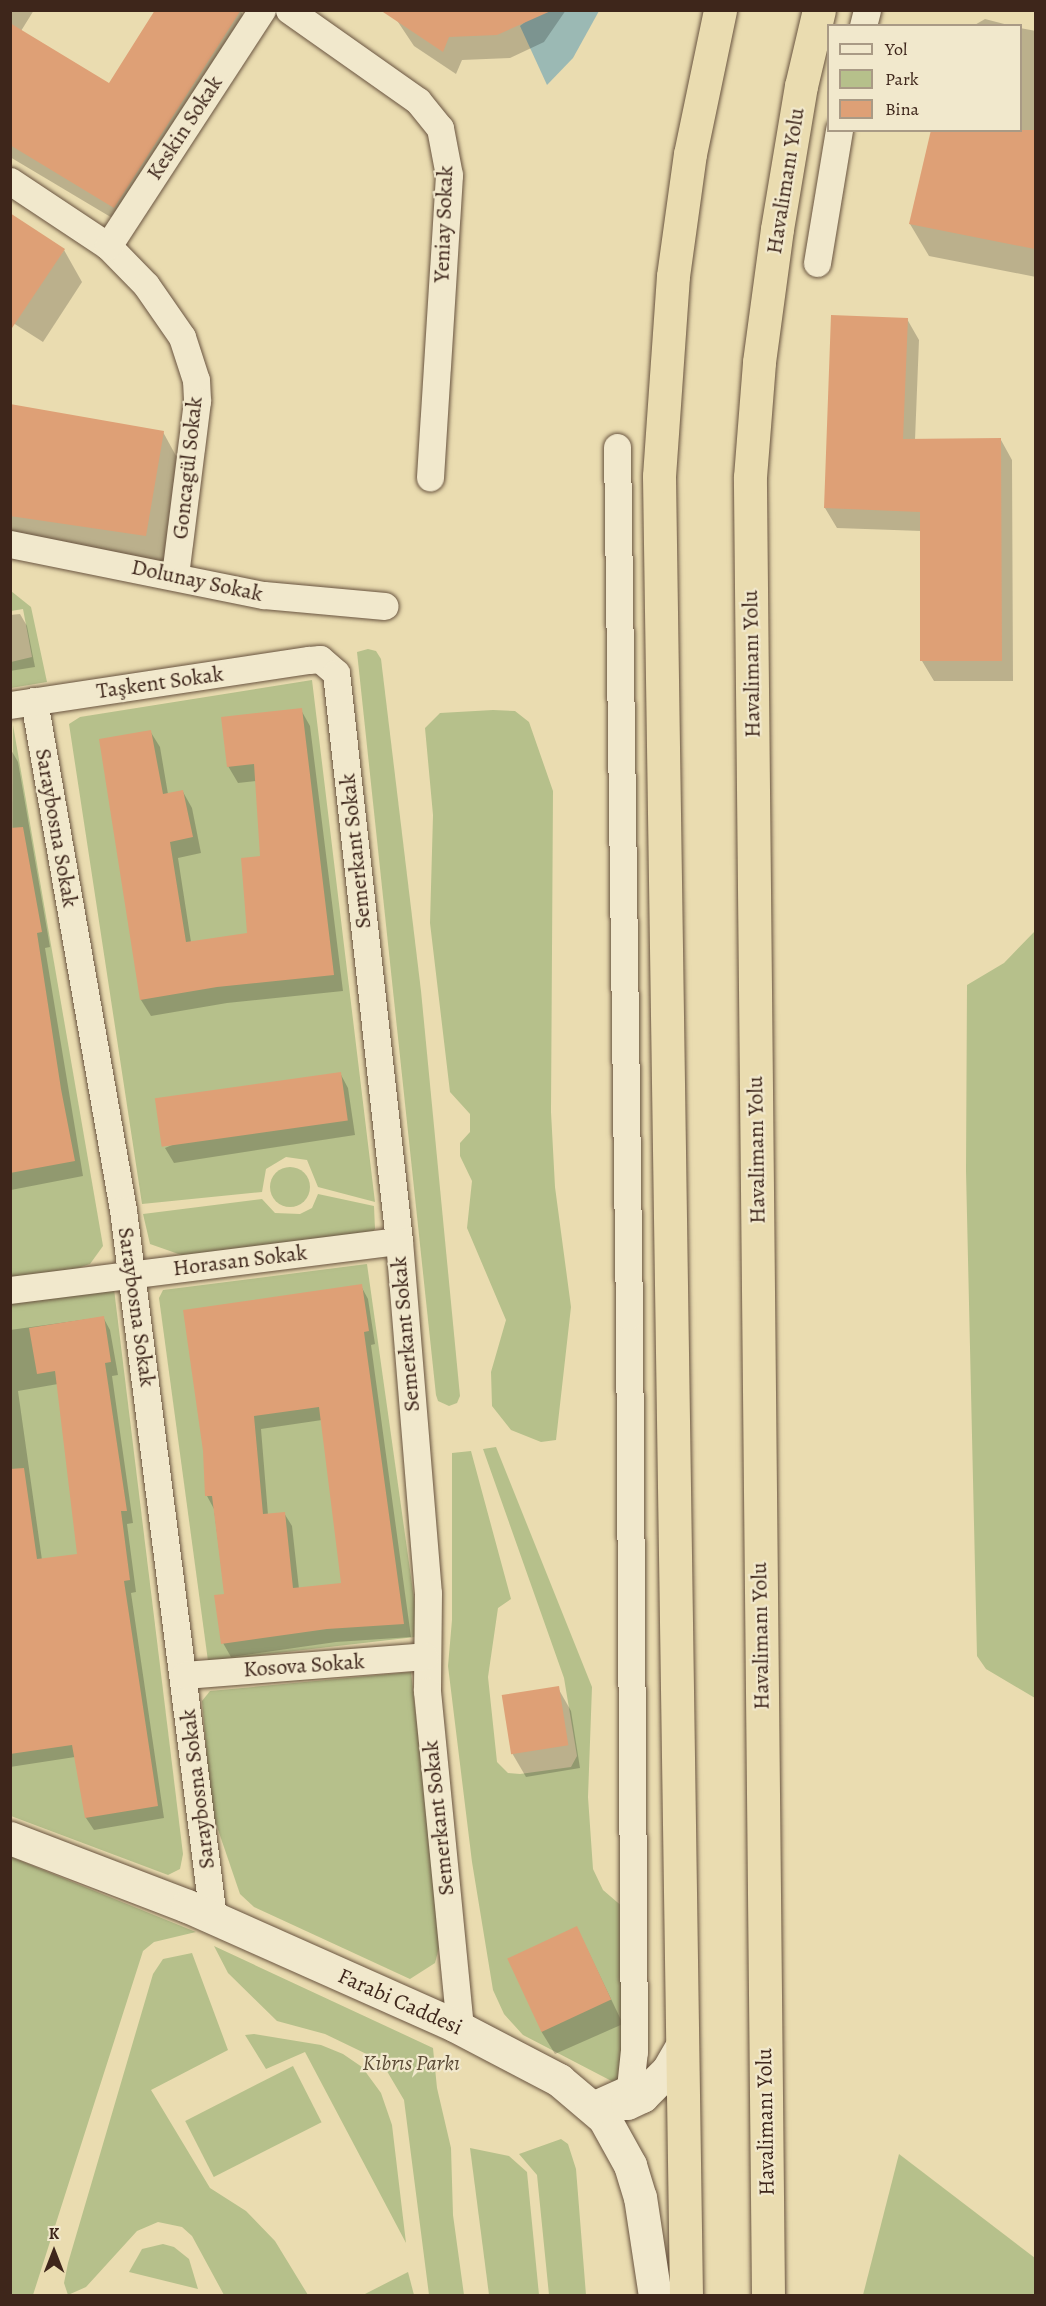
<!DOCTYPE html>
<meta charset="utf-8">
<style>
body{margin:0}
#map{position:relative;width:1046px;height:2306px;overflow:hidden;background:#eadcb0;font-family:Alegreya,serif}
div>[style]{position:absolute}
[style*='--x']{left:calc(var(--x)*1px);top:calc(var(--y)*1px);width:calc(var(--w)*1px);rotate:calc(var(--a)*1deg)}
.green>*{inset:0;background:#b6c08b;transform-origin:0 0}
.round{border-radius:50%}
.water>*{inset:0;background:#9bb9b4}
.shadow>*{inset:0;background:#0003}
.building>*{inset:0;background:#dea076;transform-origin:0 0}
.roads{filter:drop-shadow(0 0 2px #695440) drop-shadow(0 0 2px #695440)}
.street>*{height:27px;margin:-13.5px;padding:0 13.5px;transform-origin:13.5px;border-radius:13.5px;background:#f1e8cc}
.secondary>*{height:33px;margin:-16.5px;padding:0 16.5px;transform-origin:16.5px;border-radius:16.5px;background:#f1e8cc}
.highway>*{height:33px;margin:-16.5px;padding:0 16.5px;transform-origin:16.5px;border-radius:16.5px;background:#eadcb0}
span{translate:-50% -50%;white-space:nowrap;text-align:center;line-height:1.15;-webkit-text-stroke:4.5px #f1e8cc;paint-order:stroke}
.street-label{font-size:22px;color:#3e261b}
.park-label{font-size:22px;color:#5c4c37;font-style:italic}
.frame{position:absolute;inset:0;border:12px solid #3e261b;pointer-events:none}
.legend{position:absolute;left:827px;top:24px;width:195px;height:108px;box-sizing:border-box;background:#f1e8cc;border:2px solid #a99a85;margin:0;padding:8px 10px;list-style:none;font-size:18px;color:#3e261b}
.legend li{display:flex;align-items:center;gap:12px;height:30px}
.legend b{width:30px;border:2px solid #a99a85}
.north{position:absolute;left:24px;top:2222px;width:60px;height:60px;-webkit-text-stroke:4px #f1e8cc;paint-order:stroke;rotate:0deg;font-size:16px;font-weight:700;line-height:24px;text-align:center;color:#3e261b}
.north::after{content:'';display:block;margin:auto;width:21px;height:27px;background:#3e261b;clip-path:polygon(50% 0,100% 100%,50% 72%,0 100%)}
</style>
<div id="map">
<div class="green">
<i style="clip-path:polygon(11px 591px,31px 607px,47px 682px,11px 688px,11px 662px,32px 657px,23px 609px,11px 611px)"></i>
<i style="clip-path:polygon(368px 649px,376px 651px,381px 659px,421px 991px,460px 1396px,457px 1403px,449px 1406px,438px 1401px,436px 1395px,357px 652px)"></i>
<i style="clip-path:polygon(312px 680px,375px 1202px,318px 1187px,307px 1160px,286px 1157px,266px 1169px,262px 1192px,142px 1204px,69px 724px,80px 717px)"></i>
<i style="clip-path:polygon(493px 710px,515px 711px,529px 722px,553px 791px,551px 1112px,555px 1187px,571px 1307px,556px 1440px,541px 1442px,511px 1430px,492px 1406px,491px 1372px,506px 1320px,467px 1228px,472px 1181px,460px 1156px,460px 1143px,470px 1132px,470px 1114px,450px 1092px,430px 923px,433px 815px,425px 728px,440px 713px)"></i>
<i style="clip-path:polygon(13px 725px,103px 1246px,90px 1264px,75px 1269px,11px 1277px)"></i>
<i style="clip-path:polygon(1035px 931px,1035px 1698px,986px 1669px,977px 1656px,966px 1171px,967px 985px,1004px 963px)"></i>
<i class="round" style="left:270px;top:1167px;width:40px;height:40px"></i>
<i style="clip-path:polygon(318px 1194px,374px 1206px,375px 1229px,370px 1235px,187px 1257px,150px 1244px,143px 1214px,262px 1199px,275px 1213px,300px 1214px,312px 1208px)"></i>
<i style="clip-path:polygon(367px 1264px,418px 1627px,415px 1637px,208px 1661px,159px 1298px,163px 1290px)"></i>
<i style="clip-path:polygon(114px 1289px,183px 1854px,180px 1869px,168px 1875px,11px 1816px,10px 1303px)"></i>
<i style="clip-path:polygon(496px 1447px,592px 1687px,588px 1797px,593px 1869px,603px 1890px,624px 1908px,625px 2088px,523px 2035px,504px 2014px,493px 1990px,472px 1862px,448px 1666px,452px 1620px,452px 1453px,471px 1451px,511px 1599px,498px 1608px,488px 1677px,497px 1762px,508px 1773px,520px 1774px,571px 1767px,577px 1756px,564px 1678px,483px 1449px)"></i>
<i style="clip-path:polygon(411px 1672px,441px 1940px,435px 1963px,410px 1979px,254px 1907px,240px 1894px,212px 1812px,202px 1701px,210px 1691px)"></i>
<i style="clip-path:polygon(11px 1857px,196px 1932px,154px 1942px,143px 1951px,33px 2295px,11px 2295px)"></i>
<i style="clip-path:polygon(214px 1946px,433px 2048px,437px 2088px,451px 2148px,453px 2215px,464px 2295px,429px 2295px,404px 2100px,381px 2061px,325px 2034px,277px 2021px,228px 1973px)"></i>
<i style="clip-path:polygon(192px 1953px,228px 2050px,151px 2090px,210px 2188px,246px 2211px,275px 2241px,308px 2295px,224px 2295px,192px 2236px,182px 2227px,158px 2222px,137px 2231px,86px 2287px,68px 2295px,64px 2283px,68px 2263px,153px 1974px,163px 1959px)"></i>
<i style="clip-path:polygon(254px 2034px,321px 2045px,343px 2054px,362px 2067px,381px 2093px,392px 2125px,406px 2243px,305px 2052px,266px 2069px,245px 2035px)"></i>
<i style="left:293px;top:2066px;width:63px;height:121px;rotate:63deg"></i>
<i style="clip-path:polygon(561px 2139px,568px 2144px,576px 2169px,586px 2295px,549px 2295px,537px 2175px,519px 2154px)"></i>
<i style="clip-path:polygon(470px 2148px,509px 2156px,527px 2172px,539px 2295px,489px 2295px)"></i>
<i style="clip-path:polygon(899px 2154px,1035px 2258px,1035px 2295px,863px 2295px)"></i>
<i style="clip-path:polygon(163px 2244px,174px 2247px,189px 2259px,198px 2289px,129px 2272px,142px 2249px)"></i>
<i style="clip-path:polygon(408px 2272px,414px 2295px,363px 2295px)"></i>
</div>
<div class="water">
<i style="clip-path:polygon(539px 11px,599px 11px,573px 58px,547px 85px,520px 26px)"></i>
</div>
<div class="shadow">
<i style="clip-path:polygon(10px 10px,34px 10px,21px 31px,110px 85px,240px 10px,251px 28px,124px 225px,10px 157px)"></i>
<i style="clip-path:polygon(390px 10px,566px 10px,544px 42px,510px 58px,462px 60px,456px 74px,414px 46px)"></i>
<i style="clip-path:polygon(985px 19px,1012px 26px,973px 26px)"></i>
<i style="clip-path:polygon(1020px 28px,1036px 31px,1036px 277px,929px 256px,910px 224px,1020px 130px)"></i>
<i style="clip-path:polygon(64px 250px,82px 282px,43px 342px,10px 321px)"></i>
<i style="clip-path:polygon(907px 319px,919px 340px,915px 440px,1001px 440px,1012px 460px,1013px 681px,934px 681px,922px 661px,922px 531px,837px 528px,825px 508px)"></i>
<i style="clip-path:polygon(10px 405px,163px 432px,181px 465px,164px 568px,10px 544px)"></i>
<i style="clip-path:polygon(20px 614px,27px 626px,35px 667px,10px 671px,10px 615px)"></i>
<i style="clip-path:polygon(301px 710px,310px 726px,343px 991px,227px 1003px,151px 1016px,141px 1000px,150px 731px,160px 747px,168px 794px,183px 792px,192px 808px,201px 853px,178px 858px,191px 942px,249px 934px,262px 857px,257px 781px,238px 783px,228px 766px)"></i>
<i style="clip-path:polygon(10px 748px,18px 762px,50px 947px,45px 948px,83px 1176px,11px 1190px)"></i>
<i style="clip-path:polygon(340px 1073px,348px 1088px,355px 1135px,174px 1163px,165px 1148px)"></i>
<i style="clip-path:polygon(evenodd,361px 1286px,368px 1299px,375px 1344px,371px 1345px,411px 1637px,336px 1642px,231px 1657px,223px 1643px,225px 1595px,214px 1509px,207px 1496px,204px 1451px,361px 1286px,322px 1420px,343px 1584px,299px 1589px,292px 1526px,284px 1513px,268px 1515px,261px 1429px,322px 1420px)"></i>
<i style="clip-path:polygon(evenodd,103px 1317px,110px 1330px,118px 1375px,112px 1376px,133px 1523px,127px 1524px,136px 1592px,131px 1593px,164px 1818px,94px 1830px,86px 1818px,75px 1757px,10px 1767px,10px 1330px,103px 1317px,58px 1384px,79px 1556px,42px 1560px,18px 1391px,58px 1384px)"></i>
<i style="clip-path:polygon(558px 1688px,571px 1711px,580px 1768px,526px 1777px,512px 1753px)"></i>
<i style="clip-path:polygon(577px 1928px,623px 2024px,555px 2054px,541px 2031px)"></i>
</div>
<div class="building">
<i style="clip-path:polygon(155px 10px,241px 10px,114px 208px,10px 145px,10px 23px,109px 83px)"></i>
<i style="clip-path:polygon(380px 10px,553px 10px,497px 35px,449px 37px,443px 52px)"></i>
<i style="clip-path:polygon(931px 130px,1035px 130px,1035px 249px,909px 224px)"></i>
<i style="clip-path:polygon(10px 213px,65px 249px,10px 331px)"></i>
<i style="clip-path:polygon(831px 315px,908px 318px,903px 439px,1001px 438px,1002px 661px,920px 661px,920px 512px,824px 508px)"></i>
<i style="clip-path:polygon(10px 404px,164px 431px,146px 536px,10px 516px)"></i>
<i style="clip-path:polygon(302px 708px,334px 975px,217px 987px,140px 1000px,99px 739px,151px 730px,163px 794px,183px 790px,193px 837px,170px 842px,186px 942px,247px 933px,241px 858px,260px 856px,254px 764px,227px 767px,221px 717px)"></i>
<i style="clip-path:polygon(23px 827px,42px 932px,37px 933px,61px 1089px,75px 1161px,10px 1173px,10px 828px)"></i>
<i style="left:341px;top:1072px;width:49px;height:188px;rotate:82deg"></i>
<i style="clip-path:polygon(evenodd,362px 1284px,369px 1331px,364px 1332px,404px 1624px,327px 1629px,221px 1644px,214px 1595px,224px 1594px,212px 1496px,205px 1496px,203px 1451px,183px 1310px,362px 1284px,319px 1407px,341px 1583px,293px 1588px,285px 1512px,263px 1514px,254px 1416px,319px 1407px)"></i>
<i style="clip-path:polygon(104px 1316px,111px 1362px,105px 1363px,127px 1511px,121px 1511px,130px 1580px,124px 1581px,158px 1806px,85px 1818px,72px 1745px,10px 1754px,10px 1469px,24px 1468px,37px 1559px,77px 1554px,55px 1371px,37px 1374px,29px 1328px)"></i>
<i style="left:559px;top:1686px;width:60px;height:58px;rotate:81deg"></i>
<i style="left:577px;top:1926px;width:81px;height:77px;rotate:65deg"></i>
</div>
<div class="roads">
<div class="street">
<i style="--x:289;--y:10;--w:158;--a:35.2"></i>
<i style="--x:418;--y:101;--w:35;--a:51"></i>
<i style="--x:440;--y:128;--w:48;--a:79.2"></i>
<i style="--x:449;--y:175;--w:303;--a:93.6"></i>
<i style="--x:863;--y:26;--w:16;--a:-76"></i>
<i style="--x:10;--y:181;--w:118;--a:33.6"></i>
<i style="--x:108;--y:246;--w:54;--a:45.7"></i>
<i style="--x:146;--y:285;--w:63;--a:55.3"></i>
<i style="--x:182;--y:337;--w:45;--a:72"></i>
<i style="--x:196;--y:380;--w:21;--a:87"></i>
<i style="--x:197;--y:401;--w:176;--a:97.2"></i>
<i style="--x:108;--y:246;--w:282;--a:-56.9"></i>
<i style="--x:817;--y:263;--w:135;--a:-80.6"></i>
<i style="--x:10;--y:544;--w:259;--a:11.4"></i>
<i style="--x:264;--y:595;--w:121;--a:5.2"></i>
<i style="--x:34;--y:701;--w:517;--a:80.08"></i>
<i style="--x:123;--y:1210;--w:713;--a:82.75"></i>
<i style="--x:10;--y:705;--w:302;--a:-8.6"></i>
<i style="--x:309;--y:660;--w:11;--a:-5"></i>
<i style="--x:320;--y:659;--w:21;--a:41"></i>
<i style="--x:336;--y:673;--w:571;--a:83.67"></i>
<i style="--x:399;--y:1241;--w:353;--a:85.3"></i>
<i style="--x:428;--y:1593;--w:98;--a:90.6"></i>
<i style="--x:427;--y:1691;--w:339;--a:84.4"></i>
<i style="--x:10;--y:1290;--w:392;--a:-7.2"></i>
<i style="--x:185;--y:1675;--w:240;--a:-4.5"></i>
<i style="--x:603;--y:2100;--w:30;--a:-24"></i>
<i style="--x:630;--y:2088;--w:36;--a:-84"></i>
<i style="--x:634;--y:2052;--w:736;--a:-90.39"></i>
<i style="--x:629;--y:1316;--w:869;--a:-90.79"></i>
</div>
<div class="secondary">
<i style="--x:10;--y:1838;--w:190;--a:21"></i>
<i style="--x:187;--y:1906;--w:292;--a:24"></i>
<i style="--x:454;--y:2025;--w:119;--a:27.6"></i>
<i style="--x:559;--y:2080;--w:59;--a:40.2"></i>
<i style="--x:604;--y:2118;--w:54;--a:61"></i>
<i style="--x:630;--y:2165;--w:34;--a:73"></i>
<i style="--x:640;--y:2197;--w:100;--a:81.4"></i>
<i style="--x:591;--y:2106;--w:36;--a:-5"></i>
<i style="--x:627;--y:2103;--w:17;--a:-25"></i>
<i style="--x:642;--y:2096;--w:37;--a:-45"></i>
<i style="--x:668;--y:2070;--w:28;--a:-60"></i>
</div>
<div class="highway">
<i style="--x:686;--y:2296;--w:1820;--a:-90.85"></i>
<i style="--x:659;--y:476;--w:200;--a:-86"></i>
<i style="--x:673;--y:276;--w:123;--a:-82.1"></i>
<i style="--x:690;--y:154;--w:147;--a:-78.2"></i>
<i style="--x:768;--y:2296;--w:1819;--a:-90.57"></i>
<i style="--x:750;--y:477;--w:115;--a:-85.5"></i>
<i style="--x:759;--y:362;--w:134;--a:-82.3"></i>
<i style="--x:777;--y:229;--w:145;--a:-80.5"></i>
<i style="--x:801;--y:86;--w:78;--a:-76.7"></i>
</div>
</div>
<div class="street-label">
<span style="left:185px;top:128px;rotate:-57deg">Keskin Sokak</span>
<span style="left:786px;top:181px;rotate:-81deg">Havalimanı Yolu</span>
<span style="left:444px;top:224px;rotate:-88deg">Yeniay Sokak</span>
<span style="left:188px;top:468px;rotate:-84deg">Goncagül Sokak</span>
<span style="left:197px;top:581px;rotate:12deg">Dolunay Sokak</span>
<span style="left:752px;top:664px;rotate:-91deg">Havalimanı Yolu</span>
<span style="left:160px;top:683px;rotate:-8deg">Taşkent Sokak</span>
<span style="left:56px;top:828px;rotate:80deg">Saraybosna Sokak</span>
<span style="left:356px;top:851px;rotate:-96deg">Semerkant Sokak</span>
<span style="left:757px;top:1150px;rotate:-91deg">Havalimanı Yolu</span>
<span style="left:240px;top:1261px;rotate:-7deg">Horasan Sokak</span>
<span style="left:136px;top:1307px;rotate:82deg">Saraybosna Sokak</span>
<span style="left:406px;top:1334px;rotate:-95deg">Semerkant Sokak</span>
<span style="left:761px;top:1636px;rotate:-91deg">Havalimanı Yolu</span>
<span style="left:304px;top:1666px;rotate:-4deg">Kosova Sokak</span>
<span style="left:198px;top:1789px;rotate:-97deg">Saraybosna Sokak</span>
<span style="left:439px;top:1818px;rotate:-96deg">Semerkant Sokak</span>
<span style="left:400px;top:2002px;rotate:24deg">Farabi Caddesi</span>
<span style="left:766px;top:2122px;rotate:-91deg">Havalimanı Yolu</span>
</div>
<div class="park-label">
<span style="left:411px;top:2064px">Kıbrıs Parkı</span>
</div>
<div class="frame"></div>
<ul class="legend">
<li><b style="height:8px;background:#f1e8cc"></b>Yol</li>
<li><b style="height:16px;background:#b6c08b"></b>Park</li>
<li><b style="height:16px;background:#dea076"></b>Bina</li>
</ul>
<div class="north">K</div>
</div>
